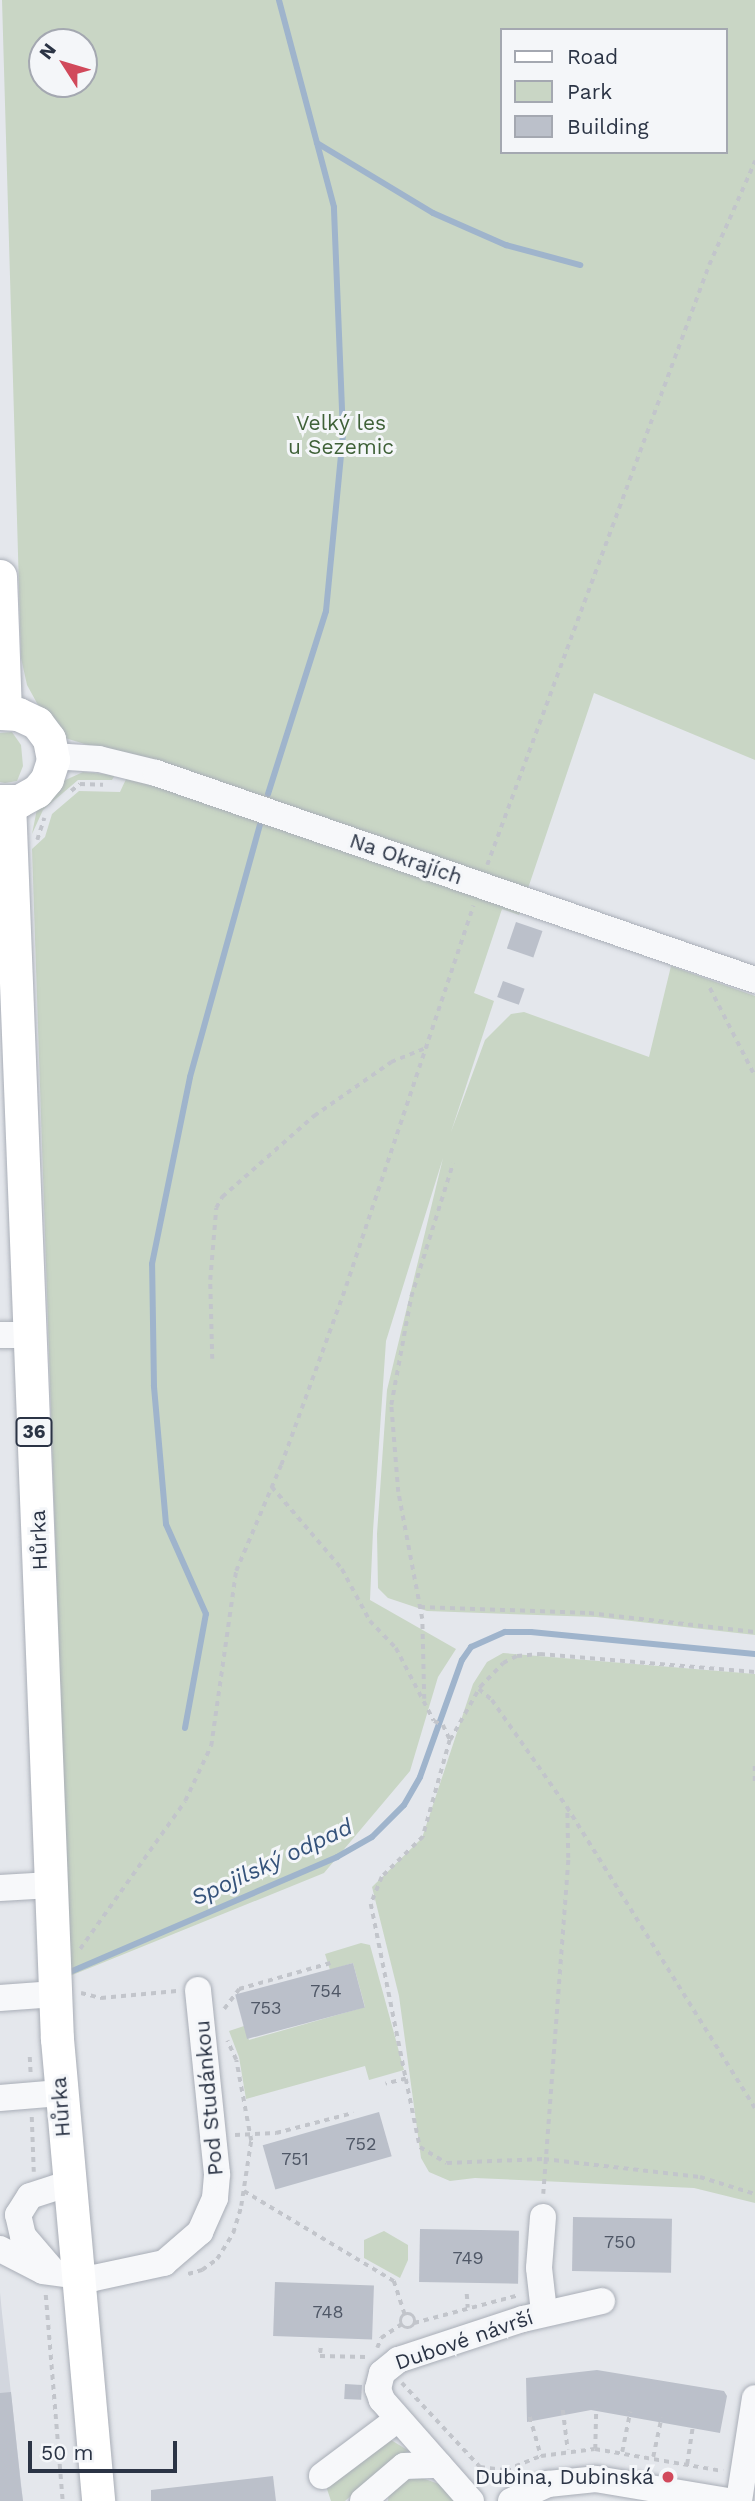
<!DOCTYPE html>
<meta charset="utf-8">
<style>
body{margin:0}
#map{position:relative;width:755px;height:2501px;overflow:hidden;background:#e4e7ec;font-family:"Work Sans",sans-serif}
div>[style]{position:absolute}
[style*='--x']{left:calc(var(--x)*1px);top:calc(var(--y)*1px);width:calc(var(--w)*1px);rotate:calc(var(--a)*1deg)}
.built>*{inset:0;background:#d2d6de}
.green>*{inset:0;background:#c9d6c5}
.stream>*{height:6px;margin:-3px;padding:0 3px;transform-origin:3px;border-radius:3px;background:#9fb4cc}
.building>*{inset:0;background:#bbc0ca;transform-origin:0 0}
.path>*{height:3.5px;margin-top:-1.75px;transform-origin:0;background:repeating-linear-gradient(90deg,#c2c5cb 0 5px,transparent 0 10px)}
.path>.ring{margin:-1.75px;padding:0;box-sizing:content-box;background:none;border:3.5px solid #c2c5cb;border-radius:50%}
.roads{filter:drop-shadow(0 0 2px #a9aeb7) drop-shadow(0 0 2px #a9aeb7)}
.minor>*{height:26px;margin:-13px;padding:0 13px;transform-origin:13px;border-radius:13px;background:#f7f8fa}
.major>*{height:33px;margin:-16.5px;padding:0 16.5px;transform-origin:16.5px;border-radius:16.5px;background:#fff}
.dots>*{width:19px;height:19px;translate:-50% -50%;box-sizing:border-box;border:4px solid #f4f6f9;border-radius:50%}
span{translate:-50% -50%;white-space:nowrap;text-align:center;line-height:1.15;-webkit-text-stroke:6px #f4f6f9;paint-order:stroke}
.number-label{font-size:18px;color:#4f5766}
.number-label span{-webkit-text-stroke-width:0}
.shield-label span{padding:2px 5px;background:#f4f6f9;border:2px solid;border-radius:5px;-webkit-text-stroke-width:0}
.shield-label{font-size:19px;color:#2b3445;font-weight:700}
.park-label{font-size:21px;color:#3f6138}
.street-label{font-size:21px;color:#2b3445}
.poi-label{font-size:21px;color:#2b3445}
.right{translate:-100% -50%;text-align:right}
.water-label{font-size:23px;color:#34527a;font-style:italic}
.legend{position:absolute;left:500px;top:28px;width:228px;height:126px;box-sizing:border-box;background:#f4f6f9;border:2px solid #a4a8b1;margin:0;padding:9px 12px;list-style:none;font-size:21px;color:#2b3445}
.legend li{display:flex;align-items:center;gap:14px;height:35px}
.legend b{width:35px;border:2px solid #a4a8b1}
.north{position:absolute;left:28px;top:28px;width:70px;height:70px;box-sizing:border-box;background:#f4f6f9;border:2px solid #a4a8b1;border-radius:50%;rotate:307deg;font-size:19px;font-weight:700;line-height:28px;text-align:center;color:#2b3445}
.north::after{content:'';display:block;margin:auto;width:24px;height:32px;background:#d1495b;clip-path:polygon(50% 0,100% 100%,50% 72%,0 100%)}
.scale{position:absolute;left:28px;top:2441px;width:149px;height:32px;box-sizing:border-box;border:4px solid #2b3445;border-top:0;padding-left:9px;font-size:21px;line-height:24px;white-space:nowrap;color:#2b3445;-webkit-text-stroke:5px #f4f6f9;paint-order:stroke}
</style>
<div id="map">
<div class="built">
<i style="clip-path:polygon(0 2292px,2px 2313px,23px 2501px,0 2501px)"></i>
</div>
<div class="green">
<i style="clip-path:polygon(evenodd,2px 0,755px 0,755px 760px,594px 693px,519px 915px,502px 909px,474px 993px,494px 1001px,451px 1132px,485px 1040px,511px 1014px,524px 1012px,649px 1057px,671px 966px,755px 996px,755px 1635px,596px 1617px,427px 1611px,388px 1598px,378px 1588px,377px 1534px,387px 1390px,443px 1158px,386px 1341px,373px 1531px,370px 1600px,456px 1649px,438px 1677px,410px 1771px,324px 1873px,70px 1976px,32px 849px,45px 837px,52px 814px,79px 791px,120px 792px,127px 777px,88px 745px,65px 738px,43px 714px,27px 685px,21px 658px,2px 0,501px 30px,725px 30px,725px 152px,501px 152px,501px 30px,2px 0,42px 42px,84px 42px,84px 84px,42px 84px,42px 42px)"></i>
<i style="clip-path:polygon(12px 732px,21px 745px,23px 766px,17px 781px,5px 783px,0 782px,0 733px)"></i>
<i style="clip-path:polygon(83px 772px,115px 775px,112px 780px,78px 780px,43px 810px,32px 834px,37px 809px,59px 783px)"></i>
<i style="clip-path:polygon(503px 1653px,755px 1674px,755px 2203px,694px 2188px,475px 2178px,450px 2181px,429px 2172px,421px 2158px,399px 1996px,372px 1887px,422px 1838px,473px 1684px,487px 1662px)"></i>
<i style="clip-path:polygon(361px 1943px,370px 1945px,404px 2070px,369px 2080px,365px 2066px,246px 2099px,239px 2057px,229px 2031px,244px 2026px,249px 2040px,365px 2007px,353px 1963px,330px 1970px,325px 1954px)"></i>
<i style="clip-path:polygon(384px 2231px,408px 2245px,408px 2260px,400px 2278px,364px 2258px,364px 2240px)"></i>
<i style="clip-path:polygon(391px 2440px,409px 2451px,392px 2459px,345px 2501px,331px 2501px,326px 2486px)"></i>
<i style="clip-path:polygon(422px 2478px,439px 2484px,454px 2501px,388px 2501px,389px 2493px,405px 2480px)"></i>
</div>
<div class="stream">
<i style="--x:317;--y:143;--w:135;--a:31.1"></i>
<i style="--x:433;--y:213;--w:80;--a:23.7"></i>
<i style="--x:506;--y:245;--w:77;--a:15.1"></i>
<i style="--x:268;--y:794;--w:192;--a:-72.4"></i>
<i style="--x:326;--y:611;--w:178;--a:-84.5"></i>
<i style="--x:343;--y:434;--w:227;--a:-92.3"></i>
<i style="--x:334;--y:207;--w:214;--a:-104.9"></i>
<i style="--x:185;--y:1728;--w:116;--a:-79.6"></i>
<i style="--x:206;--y:1614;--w:98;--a:-114"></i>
<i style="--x:166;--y:1524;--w:139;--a:-95"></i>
<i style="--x:154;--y:1386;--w:122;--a:-90.9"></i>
<i style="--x:152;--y:1264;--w:191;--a:-78.5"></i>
<i style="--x:190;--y:1077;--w:262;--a:-74.5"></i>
<i style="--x:70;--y:1972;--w:291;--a:-23.3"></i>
<i style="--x:337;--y:1857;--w:40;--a:-29.7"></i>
<i style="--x:372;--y:1837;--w:45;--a:-45"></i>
<i style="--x:404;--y:1805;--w:32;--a:-60"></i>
<i style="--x:420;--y:1777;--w:124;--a:-70.3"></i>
<i style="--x:462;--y:1660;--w:16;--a:-55"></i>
<i style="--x:471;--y:1647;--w:37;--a:-24"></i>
<i style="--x:505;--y:1632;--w:26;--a:0"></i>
<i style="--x:531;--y:1632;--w:225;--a:5.6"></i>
</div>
<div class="building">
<i style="left:516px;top:922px;width:28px;height:28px;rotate:19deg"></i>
<i style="left:503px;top:981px;width:23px;height:17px;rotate:20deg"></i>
<i style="left:353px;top:1963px;width:46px;height:122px;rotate:75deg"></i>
<i style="left:379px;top:2112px;width:46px;height:121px;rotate:74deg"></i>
<i style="left:573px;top:2217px;width:99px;height:54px;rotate:1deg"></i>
<i style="left:420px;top:2229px;width:99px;height:53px;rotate:1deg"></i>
<i style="left:275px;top:2282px;width:99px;height:54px;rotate:2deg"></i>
<i style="clip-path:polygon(597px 2370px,724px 2391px,727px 2396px,720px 2433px,591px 2410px,527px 2422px,526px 2378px)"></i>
<i style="left:345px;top:2384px;width:17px;height:15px;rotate:3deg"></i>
<i style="clip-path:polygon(11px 2392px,21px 2486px,23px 2501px,0 2501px,0 2393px)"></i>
<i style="clip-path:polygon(273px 2476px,276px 2501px,151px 2501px,151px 2490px)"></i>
</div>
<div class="path">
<i style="--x:71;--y:791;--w:11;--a:-38"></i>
<i style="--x:80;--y:784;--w:23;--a:2"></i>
<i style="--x:37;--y:840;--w:23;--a:-72"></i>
<i style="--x:487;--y:865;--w:640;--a:-69.7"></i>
<i style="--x:709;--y:265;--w:114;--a:-66.1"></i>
<i style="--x:710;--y:988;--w:99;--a:62.9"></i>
<i style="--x:212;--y:1359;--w:79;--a:-91.5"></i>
<i style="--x:210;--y:1280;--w:72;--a:-85.2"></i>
<i style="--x:216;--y:1208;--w:13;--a:-61"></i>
<i style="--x:222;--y:1197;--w:123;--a:-41.4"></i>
<i style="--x:314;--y:1116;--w:94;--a:-35"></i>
<i style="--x:391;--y:1062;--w:40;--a:-22"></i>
<i style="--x:272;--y:1487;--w:108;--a:49.5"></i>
<i style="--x:342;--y:1569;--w:59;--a:61.7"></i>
<i style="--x:370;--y:1621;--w:37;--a:46"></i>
<i style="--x:396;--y:1648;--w:82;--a:62.5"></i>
<i style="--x:434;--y:1721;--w:10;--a:24"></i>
<i style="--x:443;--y:1725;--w:17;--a:65"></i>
<i style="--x:450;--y:1740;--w:101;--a:105.6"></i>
<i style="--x:423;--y:1837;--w:57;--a:135.7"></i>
<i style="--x:382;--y:1877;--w:29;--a:112"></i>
<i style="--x:371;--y:1904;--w:178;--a:78.7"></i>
<i style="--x:406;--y:2079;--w:21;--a:166"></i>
<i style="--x:420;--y:1607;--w:169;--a:2"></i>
<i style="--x:589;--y:1613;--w:167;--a:6.5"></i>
<i style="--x:479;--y:1689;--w:17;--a:40"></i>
<i style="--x:492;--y:1700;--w:131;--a:55"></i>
<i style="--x:567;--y:1807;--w:355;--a:58"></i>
<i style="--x:424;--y:1699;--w:80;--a:-91.4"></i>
<i style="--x:422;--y:1619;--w:129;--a:-100.7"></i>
<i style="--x:398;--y:1492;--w:87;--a:-94.6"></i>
<i style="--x:391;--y:1405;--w:110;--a:-79.5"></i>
<i style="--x:411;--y:1297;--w:140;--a:-72.6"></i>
<i style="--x:450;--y:1740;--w:61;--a:-60.5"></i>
<i style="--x:480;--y:1687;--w:33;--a:-46"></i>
<i style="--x:503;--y:1663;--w:16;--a:-27"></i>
<i style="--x:517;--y:1656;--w:23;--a:-5"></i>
<i style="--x:540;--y:1654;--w:216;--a:4.8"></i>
<i style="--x:755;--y:1766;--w:19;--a:90"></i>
<i style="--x:80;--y:1949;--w:181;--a:-54.6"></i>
<i style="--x:185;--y:1801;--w:61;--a:-64.7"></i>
<i style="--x:211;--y:1746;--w:177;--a:-81.9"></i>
<i style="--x:236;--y:1571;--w:115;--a:-67"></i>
<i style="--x:281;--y:1465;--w:190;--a:-70"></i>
<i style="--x:346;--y:1286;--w:401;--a:-71.5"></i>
<i style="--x:81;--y:1993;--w:21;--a:14"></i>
<i style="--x:101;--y:1998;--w:76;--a:-5.3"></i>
<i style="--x:224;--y:2009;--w:25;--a:-53"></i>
<i style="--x:239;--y:1989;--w:95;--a:-15.9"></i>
<i style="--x:30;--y:2057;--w:17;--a:87"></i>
<i style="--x:406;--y:2079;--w:69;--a:78.4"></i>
<i style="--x:420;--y:2147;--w:31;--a:31"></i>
<i style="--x:447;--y:2163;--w:97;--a:-2.4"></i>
<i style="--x:544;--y:2159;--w:157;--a:6.6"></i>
<i style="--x:700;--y:2177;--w:58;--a:17.2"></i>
<i style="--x:32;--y:2117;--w:55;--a:87.9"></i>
<i style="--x:235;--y:2135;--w:41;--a:-2.8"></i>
<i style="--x:276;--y:2133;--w:80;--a:-14.6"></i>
<i style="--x:244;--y:2191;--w:175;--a:31"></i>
<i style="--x:394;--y:2281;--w:36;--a:72"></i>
<i style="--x:543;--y:2194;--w:337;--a:-85.7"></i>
<i style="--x:568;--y:1858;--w:50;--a:-91.1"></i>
<i style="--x:188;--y:2274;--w:15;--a:-16"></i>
<i style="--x:202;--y:2270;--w:19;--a:-36"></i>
<i style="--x:217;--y:2259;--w:31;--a:-58"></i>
<i style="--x:233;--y:2233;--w:28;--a:-73"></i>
<i style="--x:241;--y:2206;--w:66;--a:-81.3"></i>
<i style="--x:251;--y:2141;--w:82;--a:-100.5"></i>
<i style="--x:236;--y:2060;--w:21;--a:-115"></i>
<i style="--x:467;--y:2294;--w:14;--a:86"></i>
<i style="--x:46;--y:2295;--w:207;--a:85.3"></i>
<i class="ring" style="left:401px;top:2314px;width:10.5px;height:10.5px"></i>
<i style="--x:414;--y:2323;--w:109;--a:-14.9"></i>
<i style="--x:321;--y:2348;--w:8;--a:97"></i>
<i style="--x:320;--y:2356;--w:46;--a:1.2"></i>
<i style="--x:377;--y:2348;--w:11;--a:-68"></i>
<i style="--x:381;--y:2338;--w:25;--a:-34"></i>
<i style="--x:402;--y:2383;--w:115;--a:47.1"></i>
<i style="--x:480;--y:2467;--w:26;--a:7"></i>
<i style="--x:506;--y:2470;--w:9;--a:63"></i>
<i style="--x:563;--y:2410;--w:40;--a:82.9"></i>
<i style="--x:530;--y:2417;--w:41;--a:74.2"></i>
<i style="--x:595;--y:2449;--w:40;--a:-88.6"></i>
<i style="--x:622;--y:2452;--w:41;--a:-78.7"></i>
<i style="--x:653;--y:2457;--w:40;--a:-78"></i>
<i style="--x:687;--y:2464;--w:40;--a:-81.5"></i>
<i style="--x:506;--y:2470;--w:38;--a:-22"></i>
<i style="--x:541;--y:2456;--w:54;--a:-7.4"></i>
<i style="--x:595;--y:2449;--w:130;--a:9.8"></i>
</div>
<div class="roads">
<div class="minor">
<i style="--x:53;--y:756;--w:46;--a:3.7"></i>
<i style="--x:99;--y:759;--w:59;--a:13.8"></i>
<i style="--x:156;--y:773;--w:634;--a:19.06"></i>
<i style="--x:0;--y:1335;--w:30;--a:0"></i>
<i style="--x:0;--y:1888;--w:51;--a:-3.4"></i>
<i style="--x:0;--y:1998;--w:55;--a:-4.2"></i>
<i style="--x:0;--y:2098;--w:60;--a:-4.8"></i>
<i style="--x:543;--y:2217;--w:51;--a:94.5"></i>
<i style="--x:539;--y:2268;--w:44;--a:83.5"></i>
<i style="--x:0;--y:2249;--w:48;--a:27.1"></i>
<i style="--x:43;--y:2271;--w:51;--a:7.8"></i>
<i style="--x:94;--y:2278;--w:72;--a:-12.1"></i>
<i style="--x:164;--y:2263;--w:48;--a:-40.7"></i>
<i style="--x:200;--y:2232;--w:37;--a:-66"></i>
<i style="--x:215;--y:2198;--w:24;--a:-85"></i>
<i style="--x:217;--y:2174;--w:185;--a:-95.9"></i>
<i style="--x:53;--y:2271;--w:46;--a:-130.6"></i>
<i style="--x:23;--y:2236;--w:22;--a:-103"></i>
<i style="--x:18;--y:2215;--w:22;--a:-58"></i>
<i style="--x:30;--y:2196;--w:38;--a:-18"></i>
<i style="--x:322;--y:2476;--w:95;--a:-36.9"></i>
<i style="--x:363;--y:2501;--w:54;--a:-40.5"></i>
<i style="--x:404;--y:2466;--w:35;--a:-2"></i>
<i style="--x:471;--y:2501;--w:135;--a:-131.4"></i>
<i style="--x:382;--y:2400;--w:12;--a:-110"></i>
<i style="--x:378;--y:2389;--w:16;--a:-76"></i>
<i style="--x:382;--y:2373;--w:21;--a:-39"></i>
<i style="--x:398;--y:2360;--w:132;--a:-18.2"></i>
<i style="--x:523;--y:2319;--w:81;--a:-12.8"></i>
<i style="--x:511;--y:2501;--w:41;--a:-24.7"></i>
<i style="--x:548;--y:2484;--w:48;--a:-5.9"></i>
<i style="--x:596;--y:2479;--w:133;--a:9.5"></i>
<i style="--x:739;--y:2501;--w:104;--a:-81.2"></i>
</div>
<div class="major">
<i style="--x:0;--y:576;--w:137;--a:87.9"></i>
<i style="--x:0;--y:713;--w:18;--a:3"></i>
<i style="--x:18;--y:714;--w:21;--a:25"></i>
<i style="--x:37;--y:723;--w:20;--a:53"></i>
<i style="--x:49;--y:739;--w:21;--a:79"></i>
<i style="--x:53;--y:760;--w:20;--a:108"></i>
<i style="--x:47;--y:779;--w:16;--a:130"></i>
<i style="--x:37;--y:791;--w:21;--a:151"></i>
<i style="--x:19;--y:801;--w:19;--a:180"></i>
<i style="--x:9;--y:802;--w:1238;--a:87.78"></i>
<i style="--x:57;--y:2039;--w:464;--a:84.9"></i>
</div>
</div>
<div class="dots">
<i style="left:668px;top:2477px;background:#d1495b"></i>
</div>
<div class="number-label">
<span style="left:326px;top:1991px">754</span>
<span style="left:266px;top:2008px">753</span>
<span style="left:361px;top:2144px">752</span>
<span style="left:295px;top:2159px">751</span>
<span style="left:620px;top:2242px">750</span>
<span style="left:468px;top:2258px">749</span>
<span style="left:328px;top:2312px">748</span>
</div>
<div class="shield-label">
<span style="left:34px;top:1432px">36</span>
</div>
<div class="park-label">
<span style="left:341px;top:435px">Velký les<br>u Sezemic</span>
</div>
<div class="street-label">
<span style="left:406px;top:859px;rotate:19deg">Na Okrajích</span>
<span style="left:39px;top:1540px;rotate:-92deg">Hůrka</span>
<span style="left:209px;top:2098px;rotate:-95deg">Pod Studánkou</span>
<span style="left:61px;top:2107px;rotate:-94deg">Hůrka</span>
<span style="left:464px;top:2340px;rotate:-19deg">Dubové návrší</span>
</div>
<div class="poi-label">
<span class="right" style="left:654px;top:2477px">Dubina, Dubinská</span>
</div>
<div class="water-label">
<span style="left:272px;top:1863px;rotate:-25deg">Spojilský odpad</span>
</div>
<ul class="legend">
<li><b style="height:9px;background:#fff"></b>Road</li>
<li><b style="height:19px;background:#c9d6c5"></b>Park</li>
<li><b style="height:19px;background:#bbc0ca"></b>Building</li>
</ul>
<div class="north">N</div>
<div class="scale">50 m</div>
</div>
